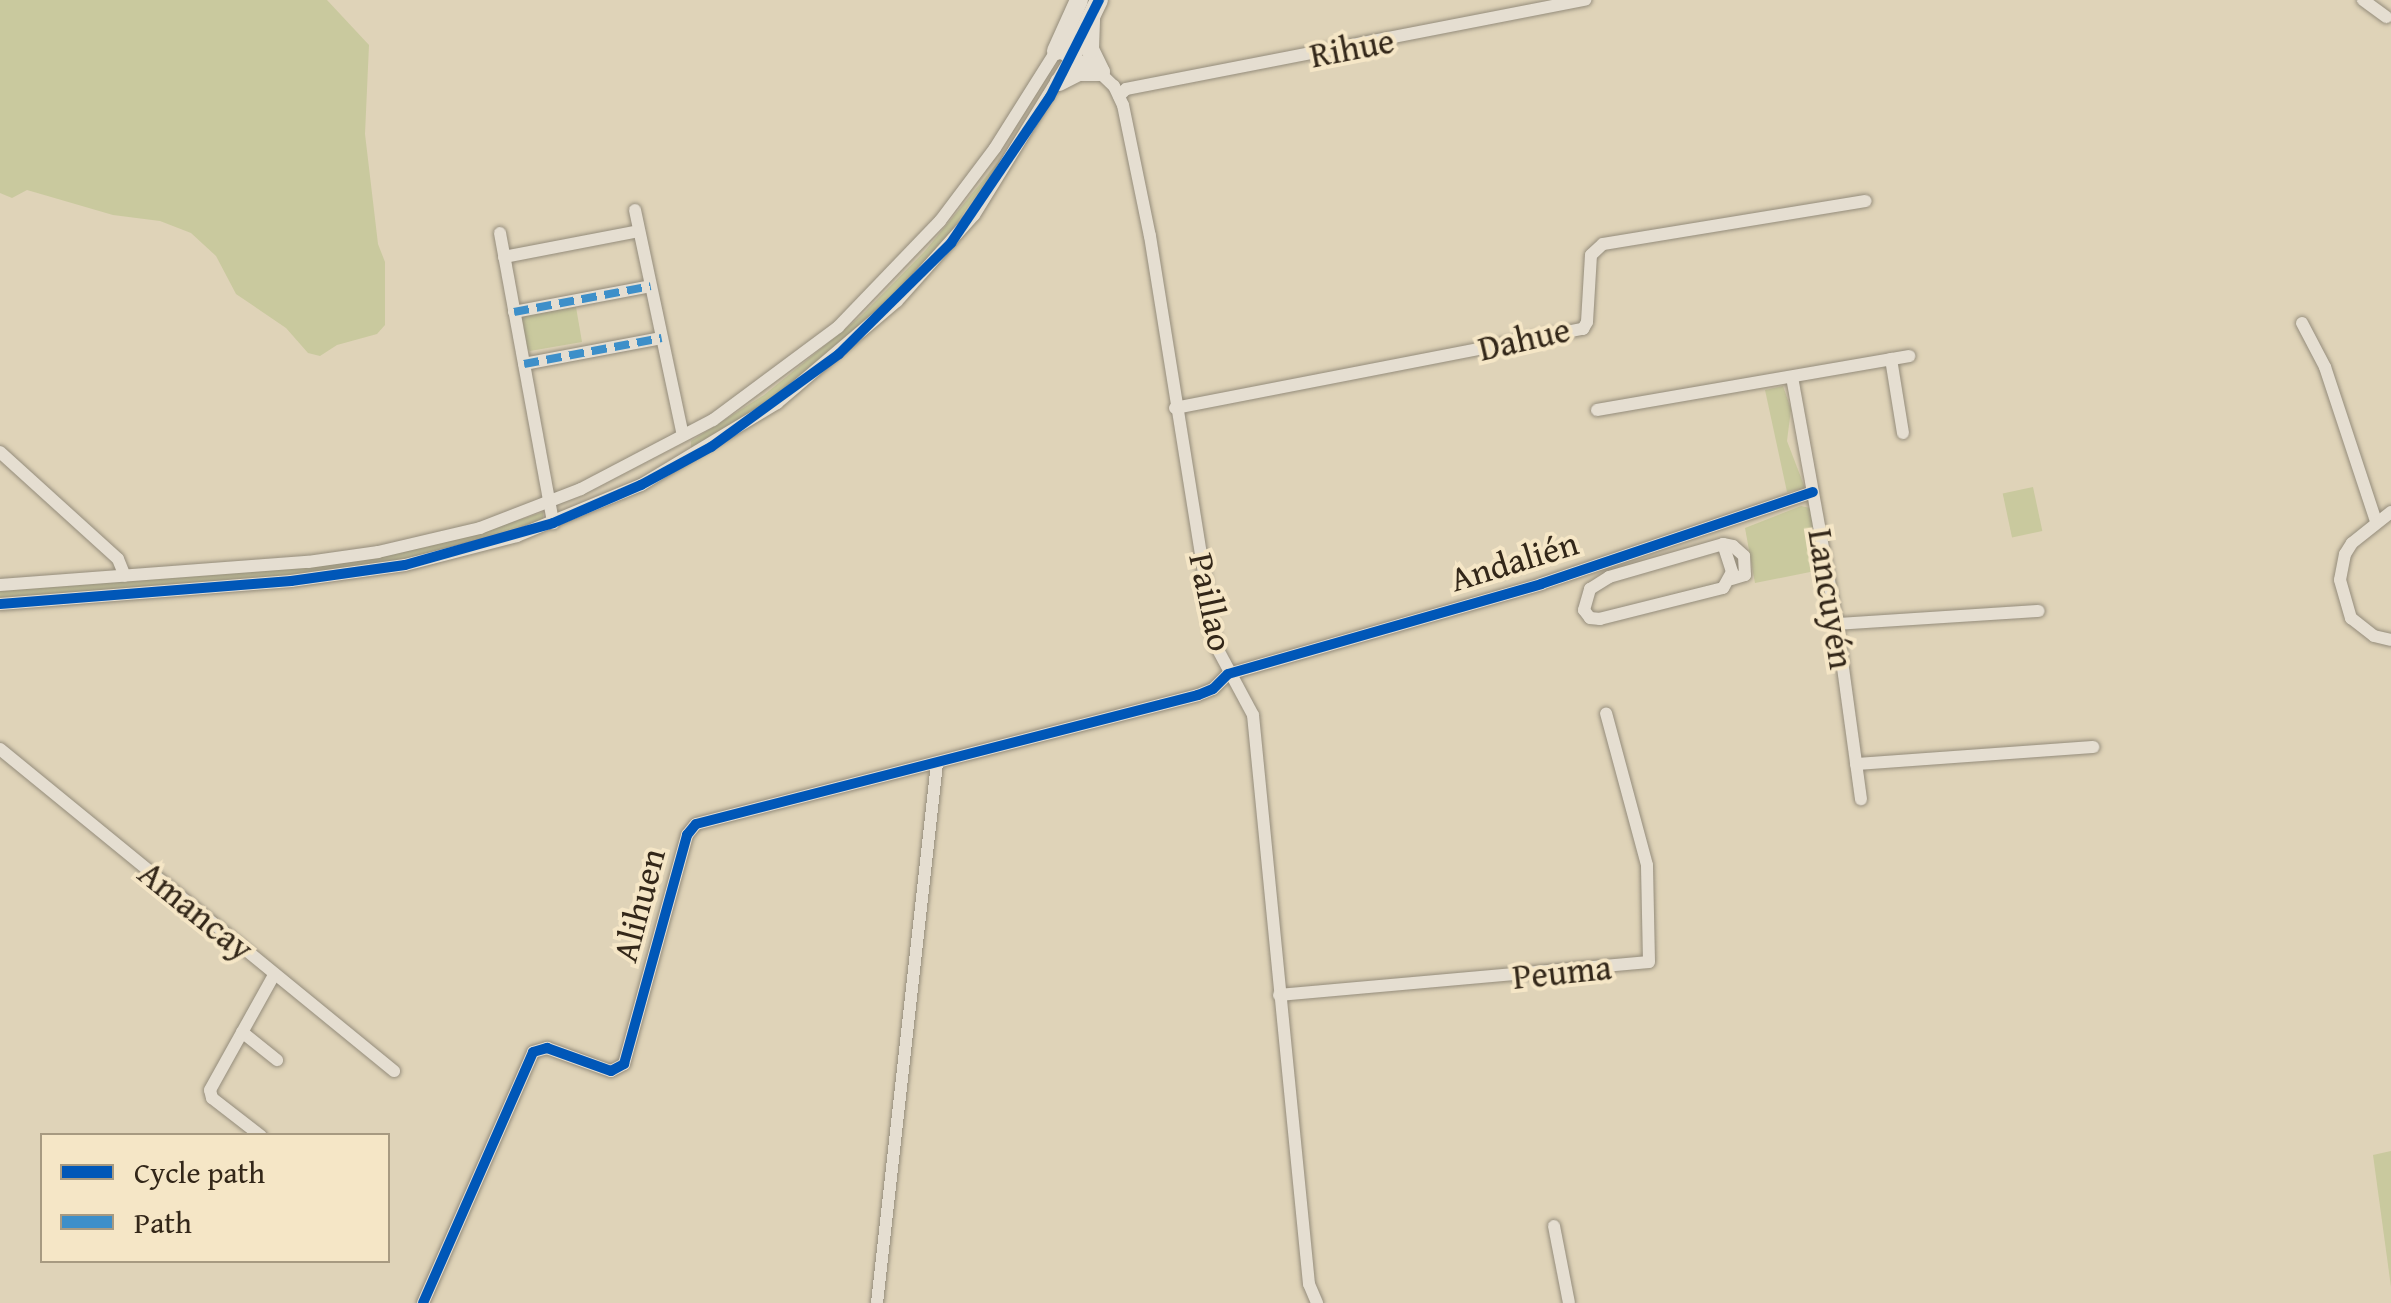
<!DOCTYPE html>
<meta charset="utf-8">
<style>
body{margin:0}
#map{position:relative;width:2391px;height:1303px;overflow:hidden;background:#dfd3b8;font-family:"Gentium Book Plus",serif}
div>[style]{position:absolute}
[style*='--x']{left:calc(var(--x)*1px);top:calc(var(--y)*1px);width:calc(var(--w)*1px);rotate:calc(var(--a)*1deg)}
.green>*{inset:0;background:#c9c99e;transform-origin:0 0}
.roads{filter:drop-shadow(0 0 2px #948c7b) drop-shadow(0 0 2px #948c7b)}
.street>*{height:12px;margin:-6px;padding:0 6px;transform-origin:6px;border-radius:6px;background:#e5ded1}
.secondary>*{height:18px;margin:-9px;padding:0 9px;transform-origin:9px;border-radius:9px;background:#e5ded1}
.quiet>*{height:8px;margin-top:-4px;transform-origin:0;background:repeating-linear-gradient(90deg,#3d8fc9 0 15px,transparent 0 23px)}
.cycleway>*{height:10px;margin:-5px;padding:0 5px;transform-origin:5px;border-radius:5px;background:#0057b8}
span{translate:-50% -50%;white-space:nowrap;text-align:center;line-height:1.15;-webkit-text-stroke:8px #f5e6c6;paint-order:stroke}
.street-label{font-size:35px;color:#332719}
.legend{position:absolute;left:40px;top:1133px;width:350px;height:130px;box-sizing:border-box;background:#f5e6c6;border:2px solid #a79a81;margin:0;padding:12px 18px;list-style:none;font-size:30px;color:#332719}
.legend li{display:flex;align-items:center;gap:20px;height:50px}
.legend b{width:50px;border:2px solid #a79a81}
</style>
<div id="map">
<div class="green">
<i style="clip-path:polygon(0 0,327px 0,369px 45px,365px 134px,378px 244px,385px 262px,385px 325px,377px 334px,337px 345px,320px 356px,308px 353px,286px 328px,236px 294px,216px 256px,191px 233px,160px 221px,113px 215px,27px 190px,12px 198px,0 193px)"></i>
<i style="clip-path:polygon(1007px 151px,950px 233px,890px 299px,821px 361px,752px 412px,691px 448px,691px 441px,764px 395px,861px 316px,925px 251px)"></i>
<i style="clip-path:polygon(576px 307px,582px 342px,530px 351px,524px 347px,520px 316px)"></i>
<i style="clip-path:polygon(1783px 386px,1791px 409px,1787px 441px,1805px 488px,1787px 492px,1765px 390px)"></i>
<i style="left:2033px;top:487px;width:45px;height:31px;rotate:78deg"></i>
<i style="clip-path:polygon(1801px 506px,1810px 508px,1825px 569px,1755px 583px,1745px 528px)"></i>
<i style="clip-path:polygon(543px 512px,543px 520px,415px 557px,314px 573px,0 598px,0 591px,317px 565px,470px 536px)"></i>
<i style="clip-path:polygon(2391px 1151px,2391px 1287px,2373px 1155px)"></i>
</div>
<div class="roads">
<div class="street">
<i style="--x:2363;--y:0;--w:29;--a:36"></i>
<i style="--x:1119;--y:96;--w:10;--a:-45"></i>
<i style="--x:1126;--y:89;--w:468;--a:-11"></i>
<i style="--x:635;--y:210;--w:227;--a:78"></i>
<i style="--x:500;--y:233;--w:295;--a:79.6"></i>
<i style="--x:504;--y:257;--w:137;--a:-10.9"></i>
<i style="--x:514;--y:312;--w:139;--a:-10.7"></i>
<i style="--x:2302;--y:323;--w:50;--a:62.4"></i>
<i style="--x:2325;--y:367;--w:162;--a:71.7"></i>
<i style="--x:1891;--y:359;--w:75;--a:80.8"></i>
<i style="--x:524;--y:364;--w:140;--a:-10.7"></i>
<i style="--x:1792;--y:377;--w:251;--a:79.7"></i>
<i style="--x:1837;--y:624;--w:177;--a:82.2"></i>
<i style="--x:1175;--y:408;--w:416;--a:-11"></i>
<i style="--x:1583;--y:329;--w:8;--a:-60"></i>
<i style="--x:1587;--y:322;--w:67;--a:-86.6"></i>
<i style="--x:1591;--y:255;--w:16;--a:-43"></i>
<i style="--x:1603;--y:244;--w:266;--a:-9.3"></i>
<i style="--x:1597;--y:410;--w:317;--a:-9.8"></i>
<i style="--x:0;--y:452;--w:159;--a:42.2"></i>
<i style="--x:118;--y:559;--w:18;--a:68"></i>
<i style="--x:2391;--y:512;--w:50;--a:141.5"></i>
<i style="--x:2352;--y:543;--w:13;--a:122"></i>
<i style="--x:2345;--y:554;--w:26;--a:101"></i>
<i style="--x:2340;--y:580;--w:40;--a:74"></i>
<i style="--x:2351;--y:618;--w:29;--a:38"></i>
<i style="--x:2374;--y:636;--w:17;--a:13"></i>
<i style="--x:1723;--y:544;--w:29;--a:72"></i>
<i style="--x:1732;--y:572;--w:18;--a:119"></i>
<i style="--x:1723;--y:588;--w:127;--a:165.9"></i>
<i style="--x:1600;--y:619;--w:10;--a:-174"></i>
<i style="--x:1590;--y:618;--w:10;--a:-127"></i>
<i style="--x:1584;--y:610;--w:22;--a:-74"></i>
<i style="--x:1590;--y:589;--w:22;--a:-32"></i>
<i style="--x:1609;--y:577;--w:119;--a:-16.1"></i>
<i style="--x:1723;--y:544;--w:10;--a:11"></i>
<i style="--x:1733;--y:546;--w:15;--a:42"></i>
<i style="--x:1744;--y:556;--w:19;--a:87"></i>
<i style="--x:1745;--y:575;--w:14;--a:163"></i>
<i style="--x:0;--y:585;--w:309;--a:-4.3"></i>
<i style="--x:308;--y:562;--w:71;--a:-8.1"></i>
<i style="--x:378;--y:552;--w:105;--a:-13.2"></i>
<i style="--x:480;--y:528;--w:108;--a:-21.1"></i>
<i style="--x:581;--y:489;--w:149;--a:-27.6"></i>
<i style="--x:713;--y:420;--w:156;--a:-36.6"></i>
<i style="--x:838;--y:327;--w:147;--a:-46.1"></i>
<i style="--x:940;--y:221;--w:91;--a:-53"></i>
<i style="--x:995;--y:148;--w:115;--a:-57.8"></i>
<i style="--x:1056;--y:51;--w:41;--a:22.8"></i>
<i style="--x:1094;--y:67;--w:28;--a:44"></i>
<i style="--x:1114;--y:86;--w:21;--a:65"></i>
<i style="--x:1123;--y:105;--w:134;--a:78.4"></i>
<i style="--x:1150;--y:236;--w:415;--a:80.9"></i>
<i style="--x:1216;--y:646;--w:78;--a:61.8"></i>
<i style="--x:1253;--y:715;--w:572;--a:84.38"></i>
<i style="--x:1309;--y:1284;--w:21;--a:67"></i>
<i style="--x:0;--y:604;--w:292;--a:-4.5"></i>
<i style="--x:291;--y:581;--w:115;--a:-8"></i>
<i style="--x:405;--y:565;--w:116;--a:-14.5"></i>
<i style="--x:517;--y:536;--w:134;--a:-22.4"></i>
<i style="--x:641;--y:485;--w:159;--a:-31.1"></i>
<i style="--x:777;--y:403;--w:157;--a:-40.4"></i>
<i style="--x:897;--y:301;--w:115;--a:-48.2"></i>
<i style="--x:974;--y:215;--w:185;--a:-58.3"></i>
<i style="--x:1837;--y:624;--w:202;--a:-3.7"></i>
<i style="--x:0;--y:749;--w:509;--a:39.26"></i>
<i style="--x:1856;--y:764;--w:238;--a:-4.1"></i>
<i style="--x:1279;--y:995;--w:371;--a:-5.1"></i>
<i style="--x:1649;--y:962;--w:97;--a:-91.2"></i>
<i style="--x:1647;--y:865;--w:157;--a:-105.1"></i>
<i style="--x:242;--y:1032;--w:45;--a:38.7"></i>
<i style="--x:261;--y:1136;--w:62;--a:-142.2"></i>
<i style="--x:212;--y:1098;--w:8;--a:-104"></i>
<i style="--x:210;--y:1090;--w:132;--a:-60.9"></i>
<i style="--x:1554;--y:1226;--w:78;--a:79"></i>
<i style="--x:423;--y:1303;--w:274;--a:-66.3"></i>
<i style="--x:533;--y:1052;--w:15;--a:-16"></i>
<i style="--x:547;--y:1048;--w:68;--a:19.8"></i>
<i style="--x:611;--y:1071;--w:15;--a:-28"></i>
<i style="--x:624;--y:1064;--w:238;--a:-74.6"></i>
<i style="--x:687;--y:835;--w:14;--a:-51"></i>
<i style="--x:696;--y:824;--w:518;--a:-14.41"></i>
<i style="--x:1198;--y:695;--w:16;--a:-22"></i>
<i style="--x:1213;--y:689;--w:21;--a:-45"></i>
<i style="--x:1228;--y:674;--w:326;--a:-16"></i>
<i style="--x:1541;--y:584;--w:287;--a:-18.7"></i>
<i style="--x:877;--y:1303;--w:543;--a:-83.66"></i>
</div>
<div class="secondary">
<i style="--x:1056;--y:51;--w:56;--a:-65.7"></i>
<i style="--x:1071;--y:58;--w:64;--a:-64.2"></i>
<i style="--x:1059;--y:82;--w:22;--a:-27"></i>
<i style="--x:1079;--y:72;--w:22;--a:0"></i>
<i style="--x:1101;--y:72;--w:25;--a:-116"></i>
<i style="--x:1090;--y:49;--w:33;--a:-88"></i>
</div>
</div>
<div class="quiet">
<i style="--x:514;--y:312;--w:139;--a:-10.7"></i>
<i style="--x:524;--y:364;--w:140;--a:-10.7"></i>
</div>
<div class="cycleway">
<i style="--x:0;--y:604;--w:292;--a:-4.5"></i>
<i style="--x:291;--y:581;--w:115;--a:-8"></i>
<i style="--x:405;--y:565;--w:154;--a:-15.8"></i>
<i style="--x:553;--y:523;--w:96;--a:-23.4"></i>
<i style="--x:641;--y:485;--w:80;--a:-28.5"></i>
<i style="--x:711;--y:447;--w:158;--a:-36"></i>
<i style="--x:839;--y:354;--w:158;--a:-44.7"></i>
<i style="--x:951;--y:243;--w:176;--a:-55.9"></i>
<i style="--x:1050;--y:97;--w:109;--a:-63.2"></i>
<i style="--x:423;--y:1303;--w:274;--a:-66.3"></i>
<i style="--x:533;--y:1052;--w:15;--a:-16"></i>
<i style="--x:547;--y:1048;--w:68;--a:19.8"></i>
<i style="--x:611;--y:1071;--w:15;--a:-28"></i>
<i style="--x:624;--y:1064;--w:238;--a:-74.6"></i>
<i style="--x:687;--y:835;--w:14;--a:-51"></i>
<i style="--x:696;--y:824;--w:518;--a:-14.41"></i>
<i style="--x:1198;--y:695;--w:16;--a:-22"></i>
<i style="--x:1213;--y:689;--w:21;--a:-45"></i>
<i style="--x:1228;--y:674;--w:326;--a:-16"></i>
<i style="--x:1541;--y:584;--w:287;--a:-18.7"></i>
</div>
<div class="street-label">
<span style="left:1352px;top:48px;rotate:-11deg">Rihue</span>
<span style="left:1524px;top:339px;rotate:-13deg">Dahue</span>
<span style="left:1514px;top:561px;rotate:-17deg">Andalién</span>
<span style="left:1831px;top:599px;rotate:81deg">Lancuyén</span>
<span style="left:1211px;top:602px;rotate:78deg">Paillao</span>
<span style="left:639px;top:905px;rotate:-75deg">Alihuen</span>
<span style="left:196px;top:911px;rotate:39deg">Amancay</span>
<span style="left:1562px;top:972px;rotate:-6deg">Peuma</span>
</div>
<ul class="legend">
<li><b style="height:12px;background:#0057b8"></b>Cycle path</li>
<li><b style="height:12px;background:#3d8fc9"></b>Path</li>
</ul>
</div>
